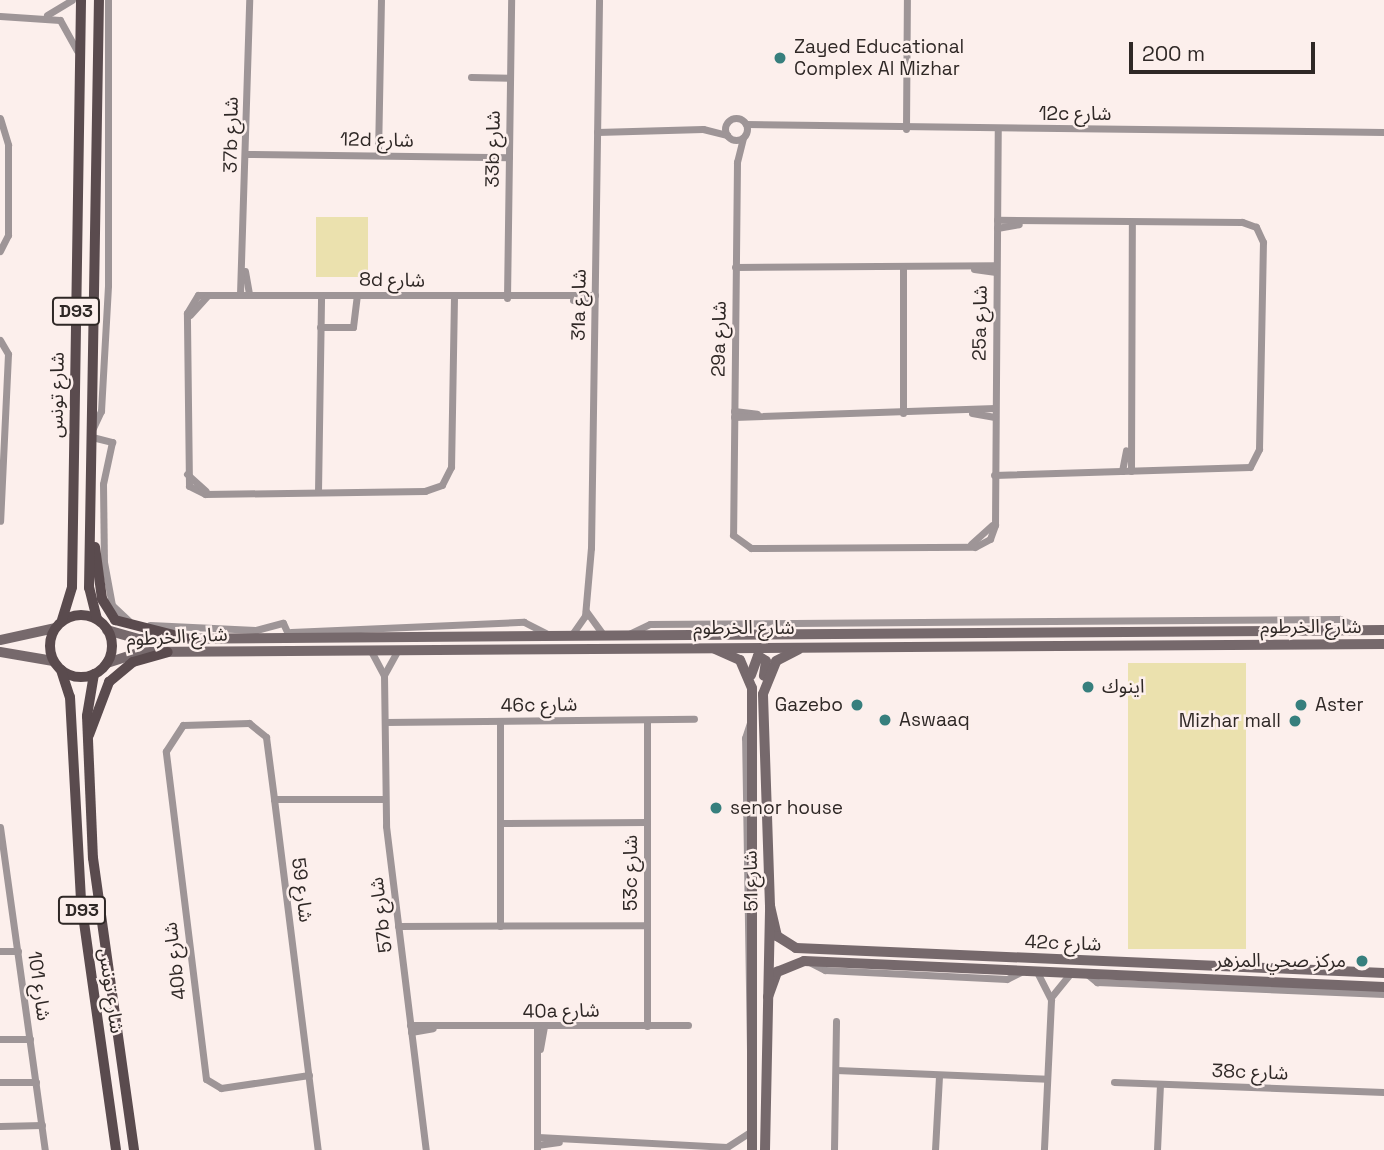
<!DOCTYPE html>
<meta charset="utf-8">
<style>
body{margin:0}
#map{position:relative;width:1384px;height:1150px;overflow:hidden;background:#fcefec;font-family:"Space Grotesk","Noto Sans Arabic",sans-serif}
div>[style]{position:absolute}
[style*='--x']{left:calc(var(--x)*1px);top:calc(var(--y)*1px);width:calc(var(--w)*1px);rotate:calc(var(--a)*1deg)}
.green>*{inset:0;background:#ebe1ae;transform-origin:0 0}
.street>*{height:7px;margin:-3.5px;padding:0 3.5px;transform-origin:3.5px;border-radius:3.5px;background:#9e9597}
.street>.ring{margin:-3.5px;padding:0;box-sizing:content-box;background:none;border:7px solid #9e9597;border-radius:50%}
.secondary>*{height:10px;margin:-5px;padding:0 5px;transform-origin:5px;border-radius:5px;background:#76696c}
.primary>*{height:10px;margin:-5px;padding:0 5px;transform-origin:5px;border-radius:5px;background:#5a4b4e}
.primary>.ring{margin:-5px;padding:0;box-sizing:content-box;background:none;border:10px solid #5a4b4e;border-radius:50%}
.dots>*{width:19px;height:19px;translate:-50% -50%;box-sizing:border-box;border:4px solid #fcefec;border-radius:50%}
span{translate:-50% -50%;white-space:nowrap;text-align:center;line-height:1.15;-webkit-text-stroke:5px #fcefec;paint-order:stroke}
.shield-label span{padding:2px 5px;background:#fcefec;border:2px solid;border-radius:5px;-webkit-text-stroke-width:0}
.shield-label{font-size:18px;color:#2f2826;font-weight:700}
.poi-label{font-size:19px;color:#2f2826}
.left{translate:0 -50%;text-align:left}
.right{translate:-100% -50%;text-align:right}
.street-label{font-size:19px;color:#2f2826}
.scale{position:absolute;left:1129px;top:42px;width:186px;height:32px;box-sizing:border-box;border:4px solid #2f2826;border-top:0;padding-left:9px;font-size:21px;line-height:24px;white-space:nowrap;color:#2f2826;-webkit-text-stroke:5px #fcefec;paint-order:stroke}
</style>
<div id="map">
<div class="green">
<i style="left:316px;top:217px;width:52px;height:60px"></i>
<i style="left:1128px;top:663px;width:118px;height:286px"></i>
</div>
<div class="street">
<i style="--x:47;--y:15;--w:29;--a:-31"></i>
<i style="--x:0;--y:16;--w:60;--a:3.8"></i>
<i style="--x:60;--y:20;--w:35;--a:61"></i>
<i style="--x:471;--y:77;--w:39;--a:1"></i>
<i class="ring" style="left:725px;top:118px;width:15px;height:15px"></i>
<i style="--x:0;--y:118;--w:28;--a:73"></i>
<i style="--x:8;--y:145;--w:90;--a:90"></i>
<i style="--x:8;--y:235;--w:18;--a:117"></i>
<i style="--x:746;--y:124;--w:638;--a:0.72"></i>
<i style="--x:906;--y:129;--w:129;--a:-89.6"></i>
<i style="--x:597;--y:132;--w:106;--a:-1.6"></i>
<i style="--x:703;--y:129;--w:25;--a:14"></i>
<i style="--x:743;--y:138;--w:25;--a:104"></i>
<i style="--x:737;--y:162;--w:373;--a:90.6"></i>
<i style="--x:733;--y:535;--w:22;--a:36"></i>
<i style="--x:751;--y:548;--w:224;--a:-0.3"></i>
<i style="--x:975;--y:547;--w:17;--a:-28"></i>
<i style="--x:990;--y:539;--w:15;--a:-70"></i>
<i style="--x:995;--y:525;--w:395;--a:-89.6"></i>
<i style="--x:246;--y:154;--w:263;--a:0.7"></i>
<i style="--x:378;--y:155;--w:155;--a:-88.9"></i>
<i style="--x:997;--y:228;--w:22;--a:-10"></i>
<i style="--x:735;--y:267;--w:261;--a:-0.4"></i>
<i style="--x:974;--y:269;--w:22;--a:8"></i>
<i style="--x:245;--y:271;--w:23;--a:80"></i>
<i style="--x:240;--y:294;--w:294;--a:-88.2"></i>
<i style="--x:454;--y:297;--w:170;--a:91"></i>
<i style="--x:451;--y:467;--w:20;--a:117"></i>
<i style="--x:442;--y:485;--w:18;--a:161"></i>
<i style="--x:425;--y:491;--w:220;--a:179.2"></i>
<i style="--x:205;--y:494;--w:18;--a:-153"></i>
<i style="--x:189;--y:486;--w:173;--a:-90.7"></i>
<i style="--x:187;--y:313;--w:21;--a:-59"></i>
<i style="--x:198;--y:295;--w:397;--a:0"></i>
<i style="--x:507;--y:298;--w:298;--a:-89.2"></i>
<i style="--x:573;--y:300;--w:21;--a:8"></i>
<i style="--x:190;--y:315;--w:25;--a:-48"></i>
<i style="--x:320;--y:327;--w:33;--a:0"></i>
<i style="--x:353;--y:327;--w:31;--a:-83"></i>
<i style="--x:0;--y:340;--w:16;--a:60"></i>
<i style="--x:8;--y:354;--w:167;--a:92.7"></i>
<i style="--x:734;--y:411;--w:23;--a:7"></i>
<i style="--x:903;--y:413;--w:145;--a:-90"></i>
<i style="--x:972;--y:413;--w:23;--a:10"></i>
<i style="--x:734;--y:417;--w:261;--a:-2"></i>
<i style="--x:93;--y:428;--w:19;--a:-65"></i>
<i style="--x:101;--y:411;--w:126;--a:-86.8"></i>
<i style="--x:108;--y:285;--w:285;--a:-90"></i>
<i style="--x:92;--y:437;--w:21;--a:14"></i>
<i style="--x:112;--y:442;--w:43;--a:102.1"></i>
<i style="--x:103;--y:484;--w:78;--a:89.3"></i>
<i style="--x:104;--y:562;--w:44;--a:79.5"></i>
<i style="--x:112;--y:605;--w:23;--a:43"></i>
<i style="--x:1122;--y:471;--w:21;--a:-79"></i>
<i style="--x:1131;--y:471;--w:248;--a:-89.8"></i>
<i style="--x:187;--y:474;--w:25;--a:42"></i>
<i style="--x:994;--y:475;--w:256;--a:-1.8"></i>
<i style="--x:1250;--y:467;--w:20;--a:-63"></i>
<i style="--x:1259;--y:449;--w:207;--a:-88.9"></i>
<i style="--x:1263;--y:242;--w:17;--a:-115"></i>
<i style="--x:1256;--y:227;--w:15;--a:-160"></i>
<i style="--x:1242;--y:222;--w:245;--a:-179.5"></i>
<i style="--x:318;--y:492;--w:197;--a:-89.1"></i>
<i style="--x:971;--y:544;--w:28;--a:-42"></i>
<i style="--x:586;--y:611;--w:27;--a:54"></i>
<i style="--x:150;--y:625;--w:106;--a:2.7"></i>
<i style="--x:256;--y:630;--w:28;--a:-15"></i>
<i style="--x:283;--y:623;--w:17;--a:65"></i>
<i style="--x:291;--y:632;--w:233;--a:-2.5"></i>
<i style="--x:524;--y:622;--w:25;--a:27"></i>
<i style="--x:573;--y:633;--w:21;--a:-55"></i>
<i style="--x:585;--y:616;--w:68;--a:-85"></i>
<i style="--x:591;--y:548;--w:548;--a:-89.16"></i>
<i style="--x:627;--y:635;--w:25;--a:-26"></i>
<i style="--x:650;--y:624;--w:690;--a:-0.42"></i>
<i style="--x:1340;--y:619;--w:24;--a:24"></i>
<i style="--x:371;--y:651;--w:27;--a:62"></i>
<i style="--x:384;--y:675;--w:151;--a:89.2"></i>
<i style="--x:386;--y:826;--w:326;--a:83"></i>
<i style="--x:384;--y:675;--w:29;--a:-61"></i>
<i style="--x:647;--y:720;--w:306;--a:90"></i>
<i style="--x:385;--y:722;--w:309;--a:-0.6"></i>
<i style="--x:274;--y:799;--w:110;--a:0"></i>
<i style="--x:500;--y:823;--w:147;--a:-0.4"></i>
<i style="--x:0;--y:827;--w:326;--a:82.1"></i>
<i style="--x:398;--y:926;--w:249;--a:-0.2"></i>
<i style="--x:500;--y:926;--w:205;--a:-90"></i>
<i style="--x:0;--y:951;--w:18;--a:0"></i>
<i style="--x:809;--y:962;--w:18;--a:27"></i>
<i style="--x:825;--y:970;--w:182;--a:2.8"></i>
<i style="--x:1007;--y:979;--w:18;--a:-27"></i>
<i style="--x:1037;--y:972;--w:31;--a:63"></i>
<i style="--x:1051;--y:1000;--w:150;--a:92.7"></i>
<i style="--x:1087;--y:974;--w:13;--a:39"></i>
<i style="--x:1097;--y:982;--w:287;--a:2.4"></i>
<i style="--x:1052;--y:996;--w:28;--a:-51"></i>
<i style="--x:410;--y:1025;--w:278;--a:0"></i>
<i style="--x:411;--y:1032;--w:22;--a:-10"></i>
<i style="--x:0;--y:1039;--w:30;--a:0"></i>
<i style="--x:540;--y:1049;--w:22;--a:-80"></i>
<i style="--x:836;--y:1070;--w:211;--a:2.4"></i>
<i style="--x:309;--y:1075;--w:89;--a:171.6"></i>
<i style="--x:221;--y:1088;--w:17;--a:-149"></i>
<i style="--x:206;--y:1079;--w:330;--a:-97"></i>
<i style="--x:166;--y:751;--w:31;--a:-57"></i>
<i style="--x:183;--y:725;--w:66;--a:-1.7"></i>
<i style="--x:249;--y:723;--w:22;--a:39"></i>
<i style="--x:266;--y:737;--w:63;--a:82.6"></i>
<i style="--x:274;--y:799;--w:354;--a:82.9"></i>
<i style="--x:0;--y:1082;--w:36;--a:0"></i>
<i style="--x:1114;--y:1082;--w:270;--a:2.1"></i>
<i style="--x:751;--y:1114;--w:376;--a:-90.9"></i>
<i style="--x:745;--y:738;--w:20;--a:-72"></i>
<i style="--x:0;--y:1126;--w:42;--a:-1.4"></i>
<i style="--x:538;--y:1137;--w:189;--a:3"></i>
<i style="--x:727;--y:1147;--w:30;--a:-33"></i>
<i style="--x:537;--y:1145;--w:22;--a:-8"></i>
<i style="--x:537;--y:1150;--w:123;--a:-90"></i>
<i style="--x:834;--y:1150;--w:129;--a:-89.1"></i>
<i style="--x:935;--y:1150;--w:75;--a:-86.9"></i>
<i style="--x:1157;--y:1150;--w:66;--a:-87.4"></i>
</div>
<div class="secondary">
<i style="--x:107;--y:630;--w:33;--a:16"></i>
<i style="--x:139;--y:639;--w:1245;--a:-0.41"></i>
<i style="--x:0;--y:640;--w:56;--a:-12.3"></i>
<i style="--x:715;--y:649;--w:27;--a:24"></i>
<i style="--x:740;--y:660;--w:30;--a:67"></i>
<i style="--x:752;--y:688;--w:462;--a:90"></i>
<i style="--x:0;--y:652;--w:54;--a:9.6"></i>
<i style="--x:107;--y:663;--w:35;--a:-18"></i>
<i style="--x:140;--y:652;--w:1244;--a:-0.37"></i>
<i style="--x:751;--y:675;--w:20;--a:-70"></i>
<i style="--x:758;--y:656;--w:9;--a:32"></i>
<i style="--x:766;--y:661;--w:15;--a:98"></i>
<i style="--x:770;--y:906;--w:31;--a:77"></i>
<i style="--x:777;--y:936;--w:22;--a:32"></i>
<i style="--x:796;--y:948;--w:589;--a:2.43"></i>
<i style="--x:768;--y:997;--w:27;--a:-70"></i>
<i style="--x:777;--y:972;--w:29;--a:-22"></i>
<i style="--x:804;--y:961;--w:581;--a:2.57"></i>
<i style="--x:765;--y:1150;--w:244;--a:-88.8"></i>
<i style="--x:770;--y:906;--w:212;--a:-91.9"></i>
<i style="--x:763;--y:694;--w:35;--a:-68"></i>
<i style="--x:776;--y:661;--w:25;--a:-27"></i>
</div>
<div class="primary">
<i style="--x:95;--y:547;--w:52;--a:82.3"></i>
<i style="--x:102;--y:599;--w:25;--a:58"></i>
<i style="--x:115;--y:620;--w:72;--a:14.4"></i>
<i class="ring" style="left:50px;top:615px;width:52px;height:52px"></i>
<i style="--x:97;--y:619;--w:32;--a:-104"></i>
<i style="--x:89;--y:588;--w:588;--a:-89.03"></i>
<i style="--x:62;--y:620;--w:34;--a:-73"></i>
<i style="--x:72;--y:587;--w:587;--a:-89.12"></i>
<i style="--x:61;--y:670;--w:28;--a:72"></i>
<i style="--x:70;--y:697;--w:204;--a:86.9"></i>
<i style="--x:81;--y:901;--w:251;--a:82"></i>
<i style="--x:94;--y:674;--w:43;--a:99.5"></i>
<i style="--x:87;--y:716;--w:142;--a:87.6"></i>
<i style="--x:93;--y:858;--w:295;--a:82"></i>
<i style="--x:89;--y:735;--w:57;--a:-69.3"></i>
<i style="--x:109;--y:682;--w:31;--a:-40"></i>
<i style="--x:133;--y:662;--w:36;--a:-16"></i>
</div>
<div class="dots">
<i style="left:780px;top:58px;background:#377f7d"></i>
<i style="left:1088px;top:687px;background:#377f7d"></i>
<i style="left:857px;top:705px;background:#377f7d"></i>
<i style="left:1301px;top:705px;background:#377f7d"></i>
<i style="left:885px;top:720px;background:#377f7d"></i>
<i style="left:1295px;top:721px;background:#377f7d"></i>
<i style="left:716px;top:808px;background:#377f7d"></i>
<i style="left:1362px;top:961px;background:#377f7d"></i>
</div>
<div class="shield-label">
<span style="left:76px;top:311px">D93</span>
<span style="left:82px;top:910px">D93</span>
</div>
<div class="poi-label">
<span class="left" style="left:794px;top:58px">Zayed Educational<br>Complex Al Mizhar</span>
<span class="left" style="left:1102px;top:687px">اينوك</span>
<span class="right" style="left:843px;top:705px">Gazebo</span>
<span class="left" style="left:1315px;top:705px">Aster</span>
<span class="left" style="left:899px;top:720px">Aswaaq</span>
<span class="right" style="left:1281px;top:721px">Mizhar mall</span>
<span class="left" style="left:730px;top:808px">senor house</span>
<span class="right" style="left:1346px;top:961px">مركز صحي المزهر</span>
</div>
<div class="street-label">
<span style="left:1075px;top:114px">12c شارع</span>
<span style="left:231px;top:135px;rotate:-89deg">37b شارع</span>
<span style="left:377px;top:140px;rotate:1deg">12d شارع</span>
<span style="left:493px;top:149px;rotate:-89deg">33b شارع</span>
<span style="left:392px;top:280px;rotate:1deg">8d شارع</span>
<span style="left:579px;top:305px;rotate:-89deg">31a شارع</span>
<span style="left:980px;top:323px;rotate:-89deg">25a شارع</span>
<span style="left:719px;top:339px;rotate:-89deg">29a شارع</span>
<span style="left:57px;top:395px;rotate:-89deg">شارع تونس</span>
<span style="left:1311px;top:627px">شارع الخرطوم</span>
<span style="left:744px;top:628px">شارع الخرطوم</span>
<span style="left:177px;top:637px;rotate:-3deg">شارع الخرطوم</span>
<span style="left:539px;top:705px;rotate:-1deg">46c شارع</span>
<span style="left:631px;top:873px;rotate:-90deg">53c شارع</span>
<span style="left:751px;top:881px;rotate:-91deg">شارع 51</span>
<span style="left:302px;top:890px;rotate:83deg">شارع 59</span>
<span style="left:381px;top:915px;rotate:-97deg">57b شارع</span>
<span style="left:1063px;top:943px;rotate:2deg">42c شارع</span>
<span style="left:175px;top:961px;rotate:-97deg">40b شارع</span>
<span style="left:39px;top:986px;rotate:82deg">شارع 101</span>
<span style="left:111px;top:991px;rotate:82deg">شارع تونس</span>
<span style="left:561px;top:1011px;rotate:-1deg">40a شارع</span>
<span style="left:1250px;top:1072px;rotate:2deg">38c شارع</span>
</div>
<div class="scale">200 m</div>
</div>
